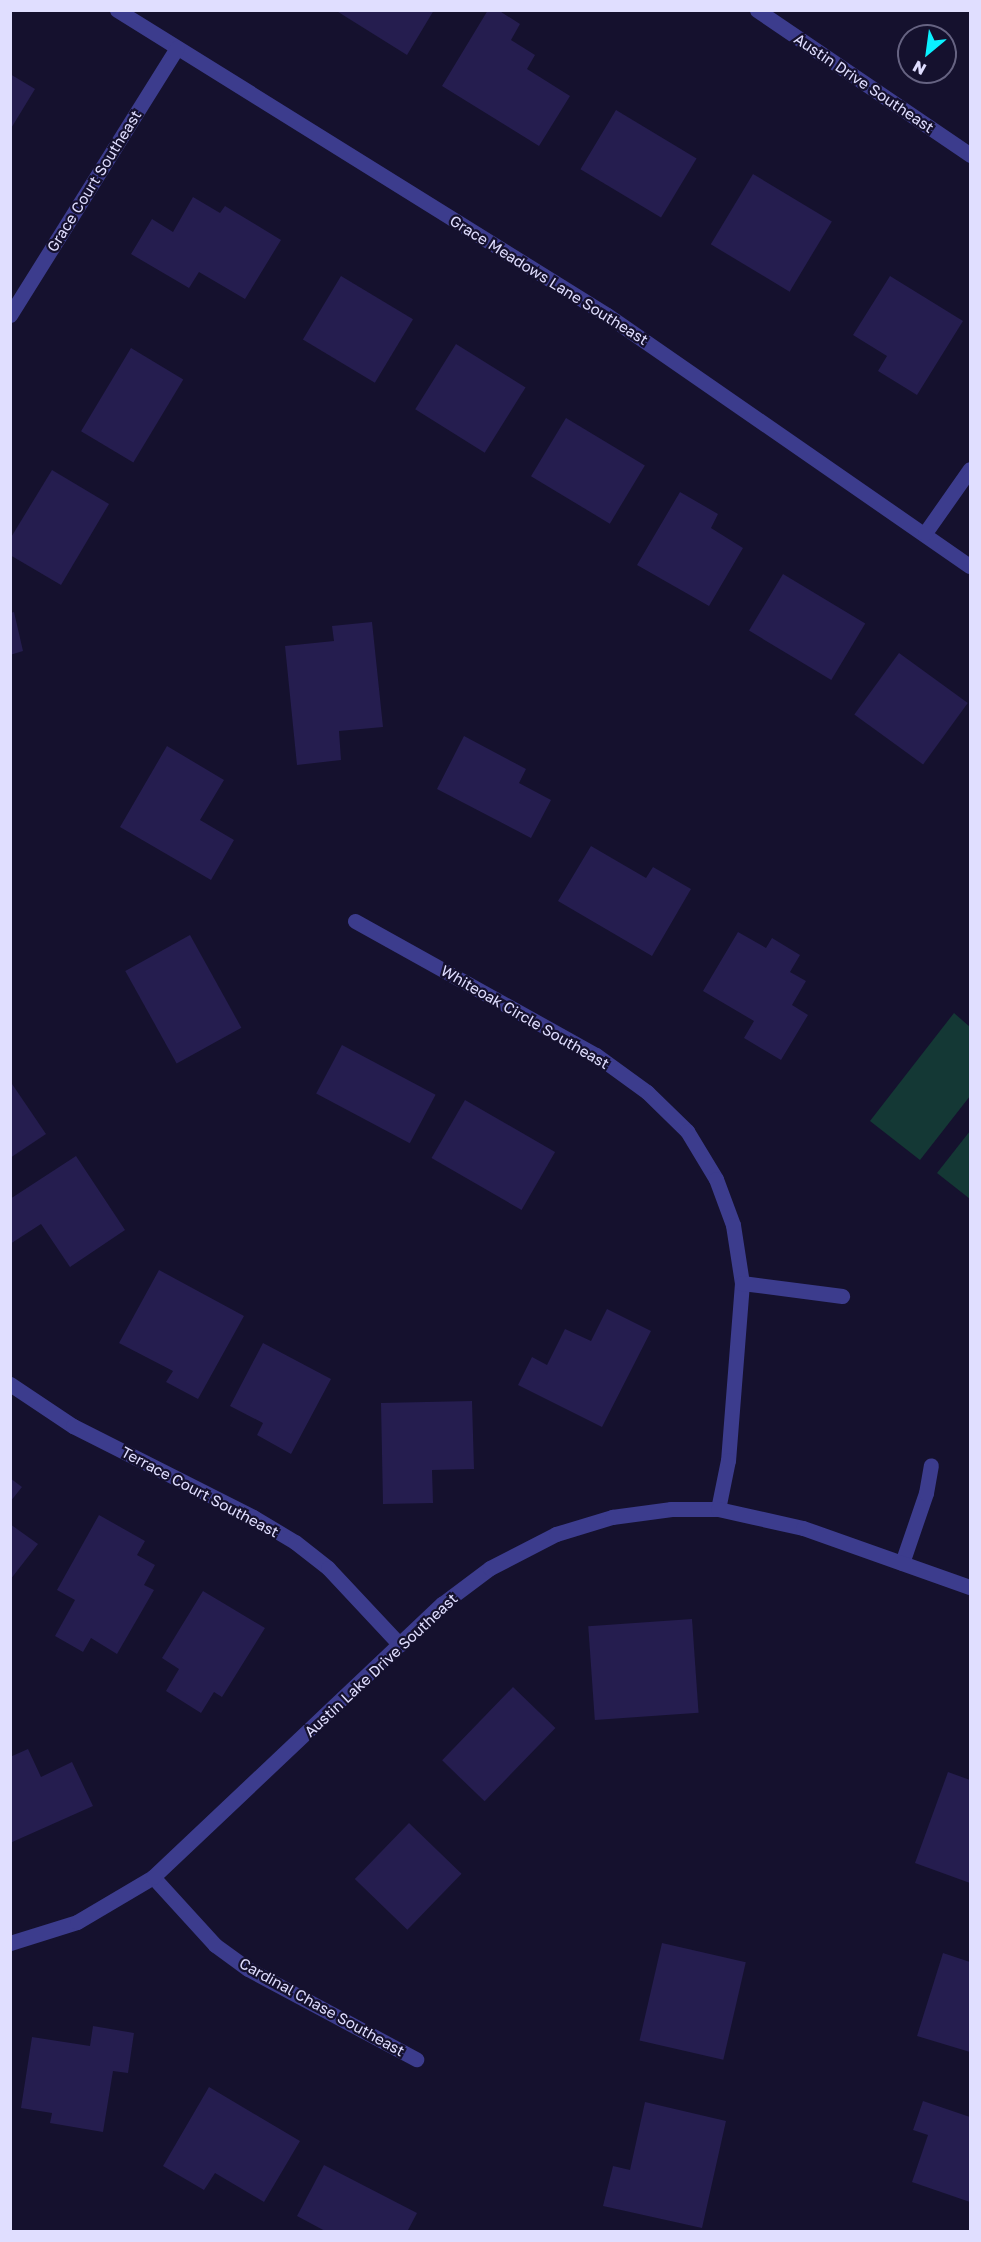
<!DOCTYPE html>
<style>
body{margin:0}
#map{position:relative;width:981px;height:2242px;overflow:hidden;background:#15112e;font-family:"Golos Text",sans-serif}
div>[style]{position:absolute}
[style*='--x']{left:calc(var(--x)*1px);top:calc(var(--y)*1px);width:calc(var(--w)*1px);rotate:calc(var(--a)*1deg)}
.green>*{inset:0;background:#143835}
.building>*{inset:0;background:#251d4f;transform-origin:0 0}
.minor>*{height:15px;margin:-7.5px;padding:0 7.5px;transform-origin:7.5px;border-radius:7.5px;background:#3c3c8d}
span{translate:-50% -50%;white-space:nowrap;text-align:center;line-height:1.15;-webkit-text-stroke:4.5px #15112e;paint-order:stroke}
.street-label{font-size:15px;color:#e0deff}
.frame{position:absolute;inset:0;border:12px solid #e0deff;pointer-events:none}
.north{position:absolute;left:897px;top:24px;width:60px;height:60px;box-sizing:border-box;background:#15112e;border:2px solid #666382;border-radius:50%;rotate:209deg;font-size:16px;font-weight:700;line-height:24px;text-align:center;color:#e0deff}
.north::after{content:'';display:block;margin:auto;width:21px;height:27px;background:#0af1ff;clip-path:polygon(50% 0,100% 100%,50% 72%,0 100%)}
</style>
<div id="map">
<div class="green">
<i style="clip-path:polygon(954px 1013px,970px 1027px,970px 1096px,920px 1160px,870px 1121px)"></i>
<i style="clip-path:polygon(970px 1131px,970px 1199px,937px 1173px)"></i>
</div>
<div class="building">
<i style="clip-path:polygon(335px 10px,434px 10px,407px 55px)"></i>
<i style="clip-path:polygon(488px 10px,498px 10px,520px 24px,511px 40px,535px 55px,527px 69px,570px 96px,539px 146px,442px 86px)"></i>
<i style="clip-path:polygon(10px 74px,35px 89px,10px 130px)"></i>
<i style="left:616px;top:110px;width:94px;height:69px;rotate:31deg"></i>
<i style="left:753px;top:174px;width:92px;height:82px;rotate:31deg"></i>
<i style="clip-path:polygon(193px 197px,220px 213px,225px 206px,281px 240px,245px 299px,199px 272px,189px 288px,131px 254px,152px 219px,173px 232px)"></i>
<i style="left:341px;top:276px;width:84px;height:74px;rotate:31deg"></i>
<i style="clip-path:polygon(890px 276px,963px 321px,917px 395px,878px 371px,887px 356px,853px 335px)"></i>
<i style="left:456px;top:344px;width:82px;height:77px;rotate:32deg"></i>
<i style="left:131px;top:348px;width:61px;height:97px;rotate:31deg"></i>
<i style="left:566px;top:418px;width:92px;height:68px;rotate:31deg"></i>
<i style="clip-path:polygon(52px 470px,109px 504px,61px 585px,10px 555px,10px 539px)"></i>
<i style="clip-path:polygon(680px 492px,718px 514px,711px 528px,743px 548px,709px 606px,637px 565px)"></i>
<i style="left:783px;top:574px;width:96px;height:66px;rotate:31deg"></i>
<i style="clip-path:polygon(14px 612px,23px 651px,10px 655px,10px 613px)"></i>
<i style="clip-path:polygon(372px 622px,383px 727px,339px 731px,341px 760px,297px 765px,285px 646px,334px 641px,332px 626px)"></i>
<i style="left:899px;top:653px;width:85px;height:76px;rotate:36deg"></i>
<i style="clip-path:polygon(464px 736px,526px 769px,519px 783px,551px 800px,531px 838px,437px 789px)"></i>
<i style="clip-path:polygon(167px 746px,224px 780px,200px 820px,234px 840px,211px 880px,120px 827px)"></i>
<i style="clip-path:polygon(591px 846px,646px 878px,653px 867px,691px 889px,652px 956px,558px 901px)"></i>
<i style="clip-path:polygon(738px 932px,766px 948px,772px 938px,800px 955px,790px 972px,806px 981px,792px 1005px,808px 1015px,781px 1060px,744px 1038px,754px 1021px,703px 991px)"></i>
<i style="left:190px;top:935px;width:106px;height:74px;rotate:61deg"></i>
<i style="left:342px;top:1045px;width:106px;height:55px;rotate:28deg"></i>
<i style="clip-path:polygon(10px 1081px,46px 1134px,10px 1158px)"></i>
<i style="left:465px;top:1100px;width:104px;height:67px;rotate:30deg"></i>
<i style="clip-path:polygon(76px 1156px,125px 1230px,70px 1267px,41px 1224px,10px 1244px,10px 1199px)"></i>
<i style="clip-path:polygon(159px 1270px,244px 1316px,198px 1399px,166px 1382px,173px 1371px,119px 1343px)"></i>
<i style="clip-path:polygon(607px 1309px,651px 1331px,602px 1427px,518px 1385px,532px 1357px,547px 1365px,565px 1329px,591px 1341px)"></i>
<i style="clip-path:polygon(263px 1343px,331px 1379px,291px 1454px,257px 1435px,263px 1423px,230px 1406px)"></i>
<i style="clip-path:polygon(472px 1401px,474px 1469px,432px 1470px,433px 1503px,383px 1504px,381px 1403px)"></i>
<i style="clip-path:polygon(10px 1478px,22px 1487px,10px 1502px)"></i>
<i style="clip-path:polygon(99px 1515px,145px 1541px,137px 1555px,155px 1565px,144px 1585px,154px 1590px,117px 1654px,91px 1638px,83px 1652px,55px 1636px,75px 1600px,57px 1590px)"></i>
<i style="clip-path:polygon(10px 1524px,38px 1544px,10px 1580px)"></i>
<i style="clip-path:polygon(203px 1591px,265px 1628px,222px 1697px,214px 1692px,201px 1713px,166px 1691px,179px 1669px,162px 1658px)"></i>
<i style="left:692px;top:1619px;width:94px;height:104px;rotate:86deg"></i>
<i style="left:513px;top:1687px;width:59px;height:102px;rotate:44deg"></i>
<i style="clip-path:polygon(28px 1749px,41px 1777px,72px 1762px,93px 1806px,10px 1843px,10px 1757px)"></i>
<i style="clip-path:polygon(948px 1772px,970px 1780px,970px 1883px,915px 1863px)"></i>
<i style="left:409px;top:1823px;width:73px;height:78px;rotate:44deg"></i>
<i style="left:662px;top:1943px;width:86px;height:100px;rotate:13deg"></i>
<i style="clip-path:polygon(943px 1953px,970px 1962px,970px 2052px,917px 2036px)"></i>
<i style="clip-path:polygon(93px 2026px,134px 2033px,128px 2073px,113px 2071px,103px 2132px,50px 2123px,52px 2113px,21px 2108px,32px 2037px,90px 2046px)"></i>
<i style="clip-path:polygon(209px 2087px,300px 2141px,264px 2202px,215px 2173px,204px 2190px,163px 2166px)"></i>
<i style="clip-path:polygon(923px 2101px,970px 2117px,970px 2202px,912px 2182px,928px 2135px,913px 2130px)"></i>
<i style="clip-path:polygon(645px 2102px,726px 2121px,702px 2228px,603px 2206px,613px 2166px,630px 2170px)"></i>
<i style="clip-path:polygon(324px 2165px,417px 2213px,407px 2232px,327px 2232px,297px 2216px)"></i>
</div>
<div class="minor">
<i style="--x:117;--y:10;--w:577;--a:31.9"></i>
<i style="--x:607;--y:315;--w:441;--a:34.7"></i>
<i style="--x:757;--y:10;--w:258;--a:34.2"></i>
<i style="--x:10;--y:315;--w:315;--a:-58"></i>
<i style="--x:925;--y:533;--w:78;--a:-54.9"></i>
<i style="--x:355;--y:921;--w:276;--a:29.1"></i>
<i style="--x:596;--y:1055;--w:63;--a:36"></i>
<i style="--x:647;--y:1092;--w:56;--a:44.3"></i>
<i style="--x:687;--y:1131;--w:56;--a:58.9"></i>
<i style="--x:716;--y:1179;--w:49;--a:69.7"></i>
<i style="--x:733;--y:1225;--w:59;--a:81.2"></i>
<i style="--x:742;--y:1283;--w:178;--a:94.5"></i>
<i style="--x:728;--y:1460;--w:50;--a:101.5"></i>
<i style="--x:742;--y:1283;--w:101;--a:7.4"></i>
<i style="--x:10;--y:1384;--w:76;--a:33.7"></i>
<i style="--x:73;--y:1426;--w:202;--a:26.8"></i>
<i style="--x:253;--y:1517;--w:49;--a:30.8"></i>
<i style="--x:295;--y:1542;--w:42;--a:38.2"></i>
<i style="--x:328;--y:1568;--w:105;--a:46.9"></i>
<i style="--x:902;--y:1563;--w:74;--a:-71.1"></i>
<i style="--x:926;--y:1493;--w:28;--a:-80"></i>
<i style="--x:153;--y:1877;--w:92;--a:47.6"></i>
<i style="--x:215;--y:1945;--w:41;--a:36"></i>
<i style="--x:248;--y:1969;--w:191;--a:28.2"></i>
<i style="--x:10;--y:1943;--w:70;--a:-17.4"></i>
<i style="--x:77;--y:1922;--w:88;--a:-30.6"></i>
<i style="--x:153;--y:1877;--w:398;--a:-43.4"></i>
<i style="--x:442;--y:1604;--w:60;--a:-36.9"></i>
<i style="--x:490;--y:1568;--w:74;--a:-27.3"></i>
<i style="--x:556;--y:1534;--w:59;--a:-16.9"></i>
<i style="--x:612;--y:1517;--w:60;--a:-7.7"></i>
<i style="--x:671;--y:1509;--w:47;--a:0"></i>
<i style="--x:718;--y:1509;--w:87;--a:12.6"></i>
<i style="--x:803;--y:1528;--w:177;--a:19.5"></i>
</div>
<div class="street-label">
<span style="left:864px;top:83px;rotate:34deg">Austin Drive Southeast</span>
<span style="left:94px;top:181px;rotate:-58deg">Grace Court Southeast</span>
<span style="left:549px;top:280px;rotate:32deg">Grace Meadows Lane Southeast</span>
<span style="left:525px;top:1017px;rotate:30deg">Whiteoak Circle Southeast</span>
<span style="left:200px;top:1492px;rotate:28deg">Terrace Court Southeast</span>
<span style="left:381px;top:1665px;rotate:-43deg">Austin Lake Drive Southeast</span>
<span style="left:322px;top:2007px;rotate:29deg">Cardinal Chase Southeast</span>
</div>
<div class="frame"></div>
<div class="north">N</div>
</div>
